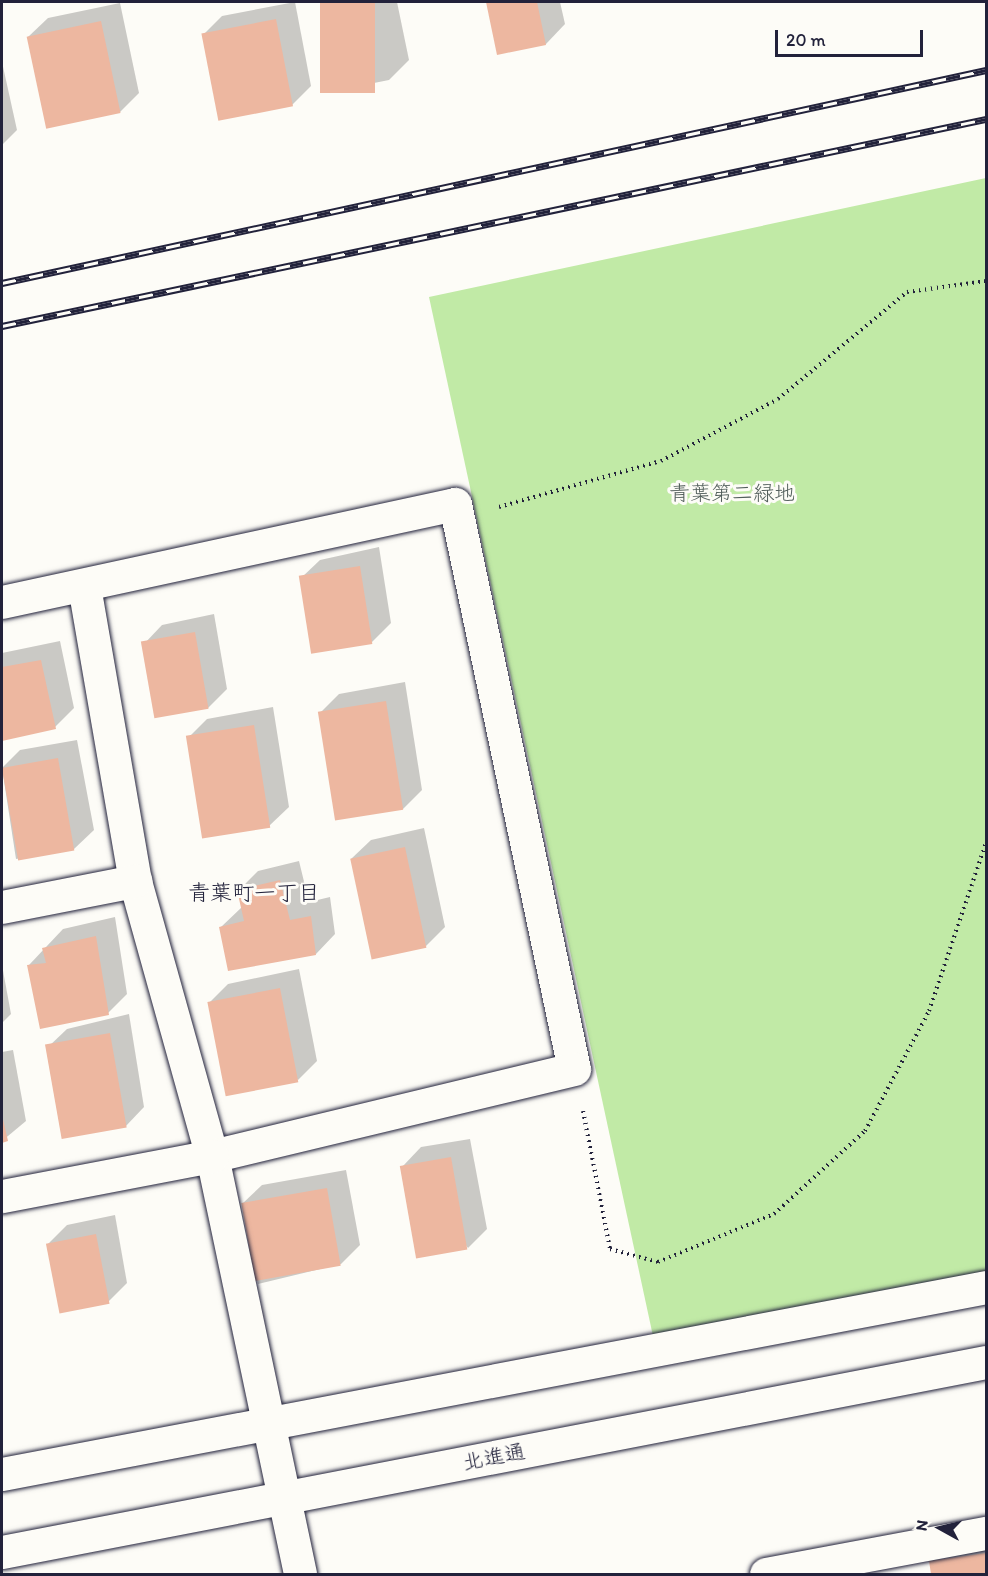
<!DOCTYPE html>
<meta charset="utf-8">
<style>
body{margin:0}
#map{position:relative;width:988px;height:1576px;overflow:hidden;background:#fdfcf7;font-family:Itim,"Klee One",sans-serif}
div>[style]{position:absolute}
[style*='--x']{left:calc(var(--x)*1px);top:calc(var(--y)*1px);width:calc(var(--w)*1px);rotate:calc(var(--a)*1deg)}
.green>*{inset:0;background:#c1eaa6}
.shadow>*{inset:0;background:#0003}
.building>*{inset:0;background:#edb7a0;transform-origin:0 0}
.path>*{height:4px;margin-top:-2px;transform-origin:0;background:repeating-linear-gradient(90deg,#22223b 0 1.5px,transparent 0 6px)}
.roads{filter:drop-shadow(0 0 2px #22223b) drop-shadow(0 0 2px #22223b)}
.street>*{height:33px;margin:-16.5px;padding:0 16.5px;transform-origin:16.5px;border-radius:16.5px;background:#fdfcf7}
.secondary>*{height:33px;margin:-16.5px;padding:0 16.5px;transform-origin:16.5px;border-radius:16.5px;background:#fdfcf7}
.rail>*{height:7px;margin-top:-3.5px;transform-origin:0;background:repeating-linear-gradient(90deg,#fdfcf7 0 14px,#22223b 0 28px);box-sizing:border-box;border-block:2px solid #22223b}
span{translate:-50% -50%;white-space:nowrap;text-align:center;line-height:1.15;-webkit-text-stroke:6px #fdfcf7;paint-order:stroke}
.park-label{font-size:21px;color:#525e5b}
.street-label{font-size:21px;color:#22223b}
.neighbourhood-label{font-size:22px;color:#22223b}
.frame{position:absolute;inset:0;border:3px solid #22223b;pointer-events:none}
.north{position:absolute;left:910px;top:1498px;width:60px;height:60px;-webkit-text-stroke:4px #fdfcf7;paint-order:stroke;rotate:278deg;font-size:16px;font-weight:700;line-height:24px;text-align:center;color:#22223b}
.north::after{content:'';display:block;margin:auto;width:21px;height:27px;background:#22223b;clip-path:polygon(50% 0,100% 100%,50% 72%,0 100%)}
.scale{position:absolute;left:775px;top:30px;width:148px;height:27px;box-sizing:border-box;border:3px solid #22223b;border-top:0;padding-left:8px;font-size:18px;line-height:21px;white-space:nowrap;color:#22223b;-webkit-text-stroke:4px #fdfcf7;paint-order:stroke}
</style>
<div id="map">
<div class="green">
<i style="clip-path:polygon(986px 178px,986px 1287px,656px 1350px,429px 297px)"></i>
</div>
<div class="shadow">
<i style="clip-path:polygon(295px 2px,311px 86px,292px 105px,203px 35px,222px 16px)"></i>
<i style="clip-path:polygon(322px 2px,397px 2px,409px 60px,389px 80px,339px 90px)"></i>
<i style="clip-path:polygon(487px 2px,560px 2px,565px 24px,546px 44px,498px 53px)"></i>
<i style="clip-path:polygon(120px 3px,139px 93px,120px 112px,28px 37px,48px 18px)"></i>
<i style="clip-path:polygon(2px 62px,17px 130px,2px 145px)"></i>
<i style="clip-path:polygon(379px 547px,391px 623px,372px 642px,300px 579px,320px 560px)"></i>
<i style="clip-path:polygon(214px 614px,227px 689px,208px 708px,143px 645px,162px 625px)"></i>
<i style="clip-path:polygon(60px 641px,74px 708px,55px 727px,2px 739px,2px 653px)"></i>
<i style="clip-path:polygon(405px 682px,422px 790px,403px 809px,319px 714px,339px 694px)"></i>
<i style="clip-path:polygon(273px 707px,289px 807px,269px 826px,188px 738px,207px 719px)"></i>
<i style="clip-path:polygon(77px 740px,94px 830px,74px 849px,16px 859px,2px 768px,20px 750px)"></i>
<i style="clip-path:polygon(424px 828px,445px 927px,426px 946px,351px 859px,371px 840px)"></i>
<i style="clip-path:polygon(299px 861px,309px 902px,330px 897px,335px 934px,316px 954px,221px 927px,242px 907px,238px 891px,258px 871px)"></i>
<i style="clip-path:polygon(115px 917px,127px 994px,108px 1013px,29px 965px,63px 929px)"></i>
<i style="clip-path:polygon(2px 965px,11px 1014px,2px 1023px)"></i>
<i style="clip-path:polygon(299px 969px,317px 1061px,298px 1080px,209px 1003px,228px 984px)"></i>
<i style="clip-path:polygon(129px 1014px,144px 1107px,125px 1127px,47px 1048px,67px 1029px)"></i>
<i style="clip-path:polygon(13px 1050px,26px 1121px,2px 1141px,2px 1052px)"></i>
<i style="clip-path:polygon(470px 1139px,487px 1229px,468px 1248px,402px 1167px,421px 1147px)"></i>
<i style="clip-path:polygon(346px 1170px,360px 1245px,341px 1264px,258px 1284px,242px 1204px,262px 1185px)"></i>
<i style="clip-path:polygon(115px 1215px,127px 1283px,108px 1302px,47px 1245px,67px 1225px)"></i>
<i style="clip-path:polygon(986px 1537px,986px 1574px,933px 1574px,931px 1562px,950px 1542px)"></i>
</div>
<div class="building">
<i style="left:320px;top:2px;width:55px;height:91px"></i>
<i style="clip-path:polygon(486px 2px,537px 2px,546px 45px,497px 55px)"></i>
<i style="left:276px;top:19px;width:89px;height:76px;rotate:79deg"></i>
<i style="left:101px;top:21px;width:94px;height:76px;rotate:78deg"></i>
<i style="left:360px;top:566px;width:79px;height:62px;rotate:81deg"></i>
<i style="left:195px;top:632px;width:78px;height:55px;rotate:80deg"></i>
<i style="clip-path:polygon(41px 660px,56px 729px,2px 741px,2px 667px)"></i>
<i style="left:386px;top:701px;width:110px;height:69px;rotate:81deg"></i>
<i style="left:254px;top:725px;width:104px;height:69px;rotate:81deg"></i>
<i style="left:58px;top:758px;width:94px;height:57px;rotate:80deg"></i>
<i style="left:405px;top:847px;width:103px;height:56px;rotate:78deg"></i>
<i style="clip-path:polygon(280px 880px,290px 920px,311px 916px,316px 955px,228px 971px,219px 927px,244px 921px,237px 890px)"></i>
<i style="clip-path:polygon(96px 936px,109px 1015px,40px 1029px,27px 965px,46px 963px,42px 948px)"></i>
<i style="left:280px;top:988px;width:96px;height:74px;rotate:79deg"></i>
<i style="left:110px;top:1033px;width:96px;height:66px;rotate:80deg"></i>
<i style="clip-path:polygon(2px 1115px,8px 1141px,2px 1143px)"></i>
<i style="left:451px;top:1157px;width:94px;height:52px;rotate:80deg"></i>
<i style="left:327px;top:1188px;width:79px;height:87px;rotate:80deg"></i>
<i style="left:96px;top:1234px;width:71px;height:51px;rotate:79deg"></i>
<i style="clip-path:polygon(986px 1553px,986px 1574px,931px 1574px,929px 1561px)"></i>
</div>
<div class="path">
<i style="--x:499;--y:507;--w:168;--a:-15.9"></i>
<i style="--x:661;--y:461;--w:132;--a:-27.9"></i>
<i style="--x:778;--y:399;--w:168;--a:-39.7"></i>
<i style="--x:907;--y:292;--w:80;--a:-7.9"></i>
<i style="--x:583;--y:1111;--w:141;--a:78.9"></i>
<i style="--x:610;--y:1249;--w:50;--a:15.2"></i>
<i style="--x:658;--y:1262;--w:126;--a:-22.5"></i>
<i style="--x:774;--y:1214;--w:123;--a:-42.4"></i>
<i style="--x:865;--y:1131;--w:136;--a:-61.9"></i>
<i style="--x:929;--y:1011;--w:177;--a:-71.3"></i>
</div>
<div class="roads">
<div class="street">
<i style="--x:84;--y:586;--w:299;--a:80.2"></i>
<i style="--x:135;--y:881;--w:286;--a:74.4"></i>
<i style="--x:212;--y:1156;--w:427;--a:78.1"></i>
<i style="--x:2;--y:602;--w:463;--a:-12.2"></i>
<i style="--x:455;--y:504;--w:577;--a:78.11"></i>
<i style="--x:574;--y:1069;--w:372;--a:166.5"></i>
<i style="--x:212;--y:1156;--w:214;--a:169.2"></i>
<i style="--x:2;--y:907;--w:136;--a:-11.1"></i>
<i style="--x:766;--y:1574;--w:224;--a:-10.6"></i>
</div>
<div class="secondary">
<i style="--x:2;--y:1474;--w:1002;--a:-10.76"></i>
<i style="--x:2;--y:1552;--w:1002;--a:-10.93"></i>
</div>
</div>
<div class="rail">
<i style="--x:2;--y:283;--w:1007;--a:-12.21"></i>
<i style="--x:2;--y:326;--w:1006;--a:-11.88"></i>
</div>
<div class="park-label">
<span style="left:732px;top:493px">青葉第二緑地</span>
</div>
<div class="street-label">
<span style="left:494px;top:1457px;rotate:-11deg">北進通</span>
</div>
<div class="neighbourhood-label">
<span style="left:254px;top:893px">青葉町一丁目</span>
</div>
<div class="frame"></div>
<div class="north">N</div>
<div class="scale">20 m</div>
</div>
